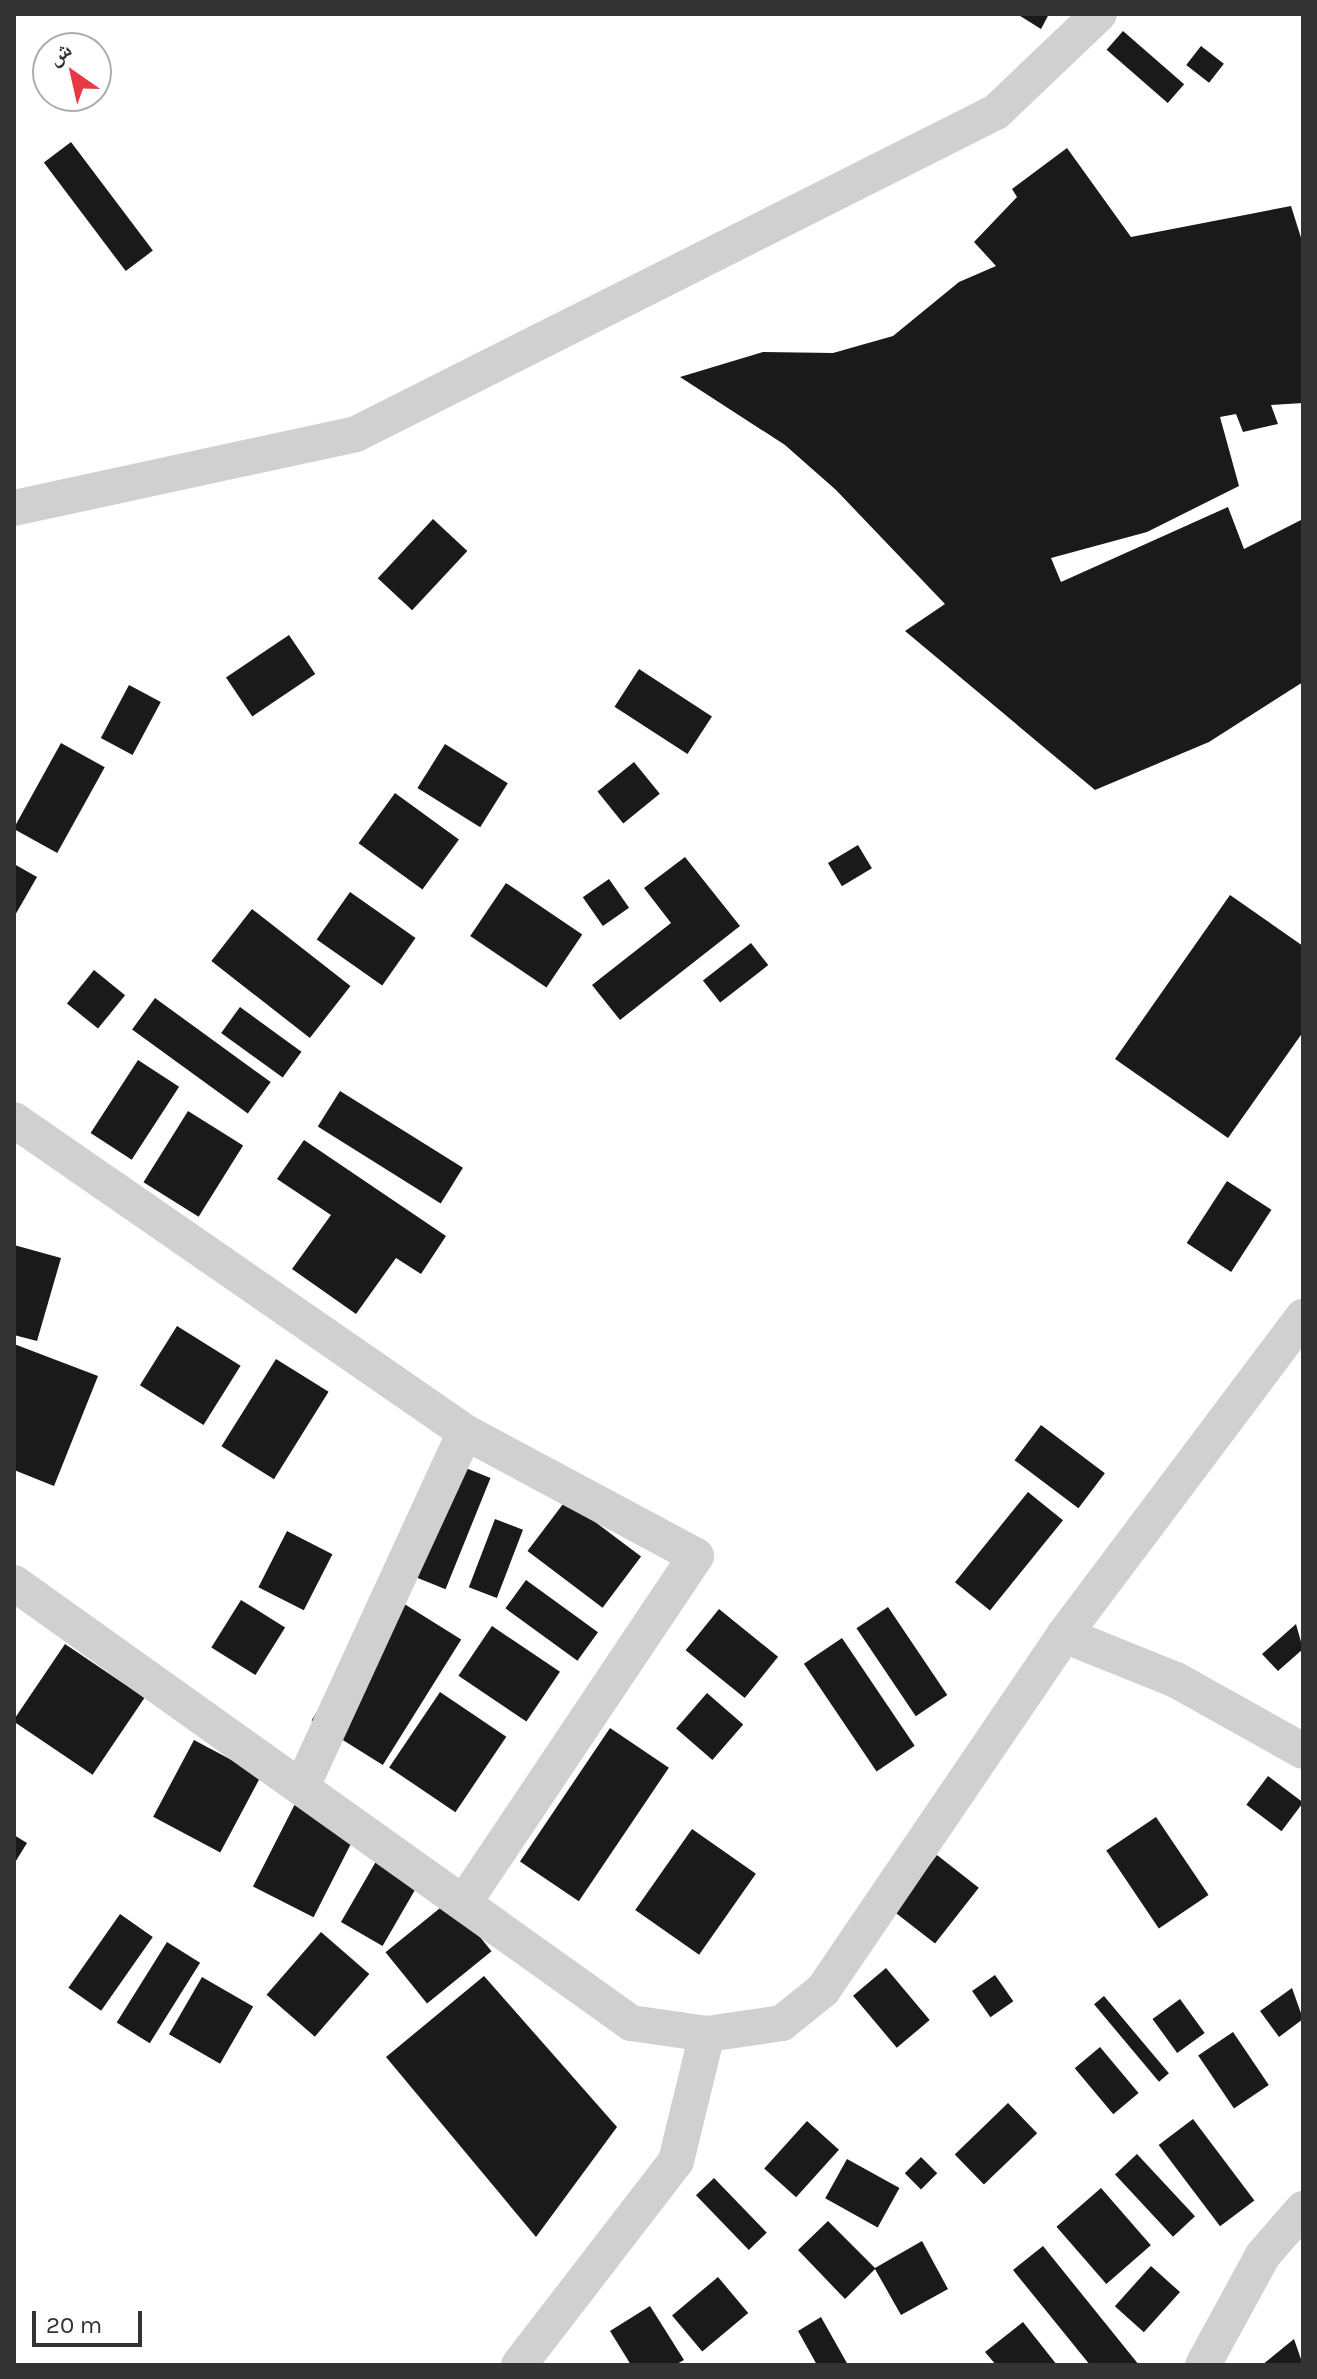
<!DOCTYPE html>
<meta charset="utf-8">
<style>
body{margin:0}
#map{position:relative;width:1317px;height:2379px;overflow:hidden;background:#fff;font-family:Karla,"Noto Naskh Arabic",sans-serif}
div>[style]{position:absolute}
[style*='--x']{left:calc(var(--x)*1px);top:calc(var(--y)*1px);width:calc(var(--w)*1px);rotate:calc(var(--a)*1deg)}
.building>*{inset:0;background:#1a1a1a;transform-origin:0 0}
.minor>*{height:36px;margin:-18px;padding:0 18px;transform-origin:18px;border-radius:18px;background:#d0d0d0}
span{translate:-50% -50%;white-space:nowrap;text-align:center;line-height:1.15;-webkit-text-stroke:8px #fff;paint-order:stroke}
.frame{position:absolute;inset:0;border:16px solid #333;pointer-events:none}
.north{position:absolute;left:32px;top:32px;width:80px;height:80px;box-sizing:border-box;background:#fff;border:2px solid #adadad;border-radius:50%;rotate:326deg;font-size:22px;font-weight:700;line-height:32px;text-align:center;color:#333}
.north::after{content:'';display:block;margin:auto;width:28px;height:36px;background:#e63946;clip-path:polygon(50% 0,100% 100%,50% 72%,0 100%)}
.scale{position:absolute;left:32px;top:2311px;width:110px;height:36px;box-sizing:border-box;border:4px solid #333;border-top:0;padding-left:10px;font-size:24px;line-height:28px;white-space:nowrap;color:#333;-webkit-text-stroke:6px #fff;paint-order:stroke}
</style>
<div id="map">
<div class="building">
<i style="clip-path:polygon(1017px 14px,1049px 14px,1041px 29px)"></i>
<i style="left:1123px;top:31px;width:81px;height:25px;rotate:41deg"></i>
<i style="left:1201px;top:46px;width:29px;height:24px;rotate:38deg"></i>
<i style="left:71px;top:142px;width:136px;height:34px;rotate:53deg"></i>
<i style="clip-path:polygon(1067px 148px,1131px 237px,1291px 206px,1303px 244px,1303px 403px,1271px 405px,1278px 424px,1243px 432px,1236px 414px,1220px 417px,1239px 486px,1147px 532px,1051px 558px,1061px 582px,1228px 507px,1244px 549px,1303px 519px,1303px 682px,1209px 742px,1095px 790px,905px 631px,945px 604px,836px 490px,785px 445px,680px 377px,763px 352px,833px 353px,893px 336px,959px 282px,996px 266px,974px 242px,1017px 197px,1012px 189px)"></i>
<i style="left:433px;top:519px;width:47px;height:81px;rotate:43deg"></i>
<i style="left:289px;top:635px;width:47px;height:76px;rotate:56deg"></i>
<i style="left:639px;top:669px;width:87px;height:45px;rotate:33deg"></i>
<i style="left:129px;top:685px;width:36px;height:60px;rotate:28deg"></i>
<i style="left:61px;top:743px;width:50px;height:98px;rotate:29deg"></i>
<i style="left:445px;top:744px;width:74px;height:52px;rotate:32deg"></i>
<i style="left:634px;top:762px;width:41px;height:47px;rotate:51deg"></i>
<i style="left:395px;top:793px;width:79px;height:62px;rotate:36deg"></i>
<i style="left:858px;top:845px;width:27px;height:35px;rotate:59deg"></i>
<i style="clip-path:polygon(685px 857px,740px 926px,620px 1020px,592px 985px,671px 923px,644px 888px)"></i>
<i style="clip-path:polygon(14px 864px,37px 877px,14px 917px)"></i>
<i style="left:609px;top:879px;width:35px;height:32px;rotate:55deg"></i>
<i style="left:506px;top:883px;width:92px;height:64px;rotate:34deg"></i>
<i style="left:350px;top:892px;width:80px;height:58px;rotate:35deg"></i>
<i style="clip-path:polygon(1230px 895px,1303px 946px,1303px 1032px,1228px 1138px,1115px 1059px)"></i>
<i style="left:252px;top:909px;width:125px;height:66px;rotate:38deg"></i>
<i style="left:751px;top:943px;width:28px;height:61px;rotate:52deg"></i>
<i style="left:94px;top:970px;width:40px;height:43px;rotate:39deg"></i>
<i style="left:155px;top:998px;width:143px;height:39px;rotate:36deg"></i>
<i style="left:240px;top:1007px;width:76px;height:32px;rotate:36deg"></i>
<i style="left:138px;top:1060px;width:49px;height:87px;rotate:33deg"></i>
<i style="left:340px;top:1091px;width:145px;height:42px;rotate:32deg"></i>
<i style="left:188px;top:1111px;width:65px;height:84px;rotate:32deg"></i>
<i style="clip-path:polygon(304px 1140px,446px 1236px,421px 1274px,396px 1258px,356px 1314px,292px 1269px,331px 1215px,277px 1179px)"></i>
<i style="left:1227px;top:1181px;width:53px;height:74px;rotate:33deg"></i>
<i style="clip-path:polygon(14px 1245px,61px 1258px,37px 1341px,14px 1335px)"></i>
<i style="left:177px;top:1326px;width:75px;height:70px;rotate:32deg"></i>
<i style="clip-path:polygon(14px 1344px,98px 1376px,54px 1486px,14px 1470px)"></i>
<i style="left:276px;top:1359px;width:62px;height:103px;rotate:32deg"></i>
<i style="left:1041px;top:1425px;width:80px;height:44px;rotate:37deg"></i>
<i style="left:446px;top:1460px;width:48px;height:120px;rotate:22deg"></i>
<i style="left:1028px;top:1492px;width:45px;height:116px;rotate:39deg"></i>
<i style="left:566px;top:1500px;width:94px;height:64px;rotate:37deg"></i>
<i style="left:495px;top:1519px;width:30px;height:73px;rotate:21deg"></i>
<i style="left:287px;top:1531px;width:51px;height:63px;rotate:27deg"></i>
<i style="left:526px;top:1580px;width:89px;height:35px;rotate:36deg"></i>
<i style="left:390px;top:1595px;width:84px;height:148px;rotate:32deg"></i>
<i style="left:241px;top:1600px;width:52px;height:56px;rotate:32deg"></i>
<i style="left:888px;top:1607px;width:106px;height:38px;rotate:56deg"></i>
<i style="left:719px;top:1609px;width:76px;height:53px;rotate:39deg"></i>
<i style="clip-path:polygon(1296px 1624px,1303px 1649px,1278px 1671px,1262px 1654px)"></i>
<i style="left:492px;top:1626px;width:82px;height:60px;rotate:34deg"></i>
<i style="left:842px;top:1638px;width:130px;height:46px;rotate:56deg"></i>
<i style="left:65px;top:1644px;width:96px;height:93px;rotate:34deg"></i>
<i style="left:440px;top:1692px;width:80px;height:91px;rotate:34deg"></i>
<i style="left:707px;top:1693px;width:48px;height:47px;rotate:41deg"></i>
<i style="left:610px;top:1728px;width:71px;height:161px;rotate:34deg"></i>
<i style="left:194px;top:1740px;width:76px;height:87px;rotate:28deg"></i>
<i style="left:1268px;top:1776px;width:44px;height:36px;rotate:37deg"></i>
<i style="left:297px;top:1800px;width:68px;height:97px;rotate:27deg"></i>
<i style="left:1156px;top:1817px;width:94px;height:60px;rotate:56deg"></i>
<i style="left:692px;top:1829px;width:78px;height:99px;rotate:35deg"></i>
<i style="clip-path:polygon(14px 1835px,27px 1843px,14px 1864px)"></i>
<i style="left:382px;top:1851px;width:48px;height:82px;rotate:30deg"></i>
<i style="left:937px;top:1855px;width:53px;height:71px;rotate:38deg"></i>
<i style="left:450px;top:1900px;width:66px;height:83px;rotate:51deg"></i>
<i style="left:120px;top:1914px;width:40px;height:90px;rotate:35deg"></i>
<i style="left:321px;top:1932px;width:64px;height:83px;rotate:41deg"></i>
<i style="left:167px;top:1942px;width:39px;height:95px;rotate:32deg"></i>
<i style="left:886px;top:1968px;width:68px;height:43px;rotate:50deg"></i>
<i style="left:995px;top:1975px;width:32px;height:28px;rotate:55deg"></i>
<i style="clip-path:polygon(484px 1976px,617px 2127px,536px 2237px,386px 2057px)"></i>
<i style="left:202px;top:1977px;width:59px;height:66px;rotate:30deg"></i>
<i style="clip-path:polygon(1292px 1988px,1303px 2019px,1279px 2037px,1260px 2011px)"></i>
<i style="left:1104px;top:1996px;width:101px;height:13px;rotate:50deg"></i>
<i style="left:1180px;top:1999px;width:42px;height:34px;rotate:54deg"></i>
<i style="left:1233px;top:2032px;width:64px;height:42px;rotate:56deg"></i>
<i style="left:1100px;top:2047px;width:60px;height:33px;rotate:50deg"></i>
<i style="left:1008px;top:2103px;width:42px;height:74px;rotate:46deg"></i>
<i style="left:1193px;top:2119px;width:102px;height:43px;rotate:53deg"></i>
<i style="left:807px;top:2121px;width:43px;height:64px;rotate:42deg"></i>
<i style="left:1137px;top:2154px;width:85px;height:30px;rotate:47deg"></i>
<i style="left:921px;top:2157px;width:23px;height:23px;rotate:45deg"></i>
<i style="left:847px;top:2159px;width:60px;height:45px;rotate:29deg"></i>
<i style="left:714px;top:2178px;width:76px;height:25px;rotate:46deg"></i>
<i style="left:1101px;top:2188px;width:76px;height:59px;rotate:49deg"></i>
<i style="clip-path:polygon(828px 2221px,875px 2268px,922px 2241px,948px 2289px,901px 2315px,875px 2269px,845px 2299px,798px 2250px)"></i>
<i style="clip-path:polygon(1043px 2246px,1139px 2365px,1090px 2365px,1013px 2270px)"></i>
<i style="left:1151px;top:2266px;width:39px;height:54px;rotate:42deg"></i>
<i style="left:718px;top:2277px;width:47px;height:60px;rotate:50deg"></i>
<i style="clip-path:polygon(650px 2306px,684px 2360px,675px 2365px,631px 2365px,610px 2331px)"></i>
<i style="clip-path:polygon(821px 2317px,848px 2365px,817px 2365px,798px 2331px)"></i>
<i style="clip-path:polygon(1023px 2322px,1057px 2365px,996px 2365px,985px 2352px)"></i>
<i style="clip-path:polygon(1294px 2339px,1303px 2365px,1262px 2365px)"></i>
</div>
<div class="minor">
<i style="--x:14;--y:508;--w:350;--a:-12.2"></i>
<i style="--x:356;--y:434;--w:716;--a:-26.71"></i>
<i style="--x:996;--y:112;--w:142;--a:-43.6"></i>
<i style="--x:14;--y:1120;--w:548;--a:34.68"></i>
<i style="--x:465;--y:1432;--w:388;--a:114.7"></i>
<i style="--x:465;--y:1432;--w:262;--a:28.2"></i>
<i style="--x:696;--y:1556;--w:415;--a:123.8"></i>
<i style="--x:14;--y:1583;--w:758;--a:35.49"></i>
<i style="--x:631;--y:2023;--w:77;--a:8.2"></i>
<i style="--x:707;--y:2034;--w:76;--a:-8.3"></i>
<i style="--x:782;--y:2023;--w:53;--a:-38.8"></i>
<i style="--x:823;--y:1990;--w:429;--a:-55.8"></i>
<i style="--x:1064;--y:1635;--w:398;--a:-53.1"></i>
<i style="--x:1064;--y:1635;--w:121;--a:21.9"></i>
<i style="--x:1176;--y:1680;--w:145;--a:29.2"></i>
<i style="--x:519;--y:2365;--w:257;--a:-52.4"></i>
<i style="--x:676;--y:2161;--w:131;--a:-76.3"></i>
<i style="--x:1203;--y:2365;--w:125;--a:-61.4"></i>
<i style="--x:1263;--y:2255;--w:61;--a:-49"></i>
</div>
<div class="frame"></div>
<div class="north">ش</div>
<div class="scale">20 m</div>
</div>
